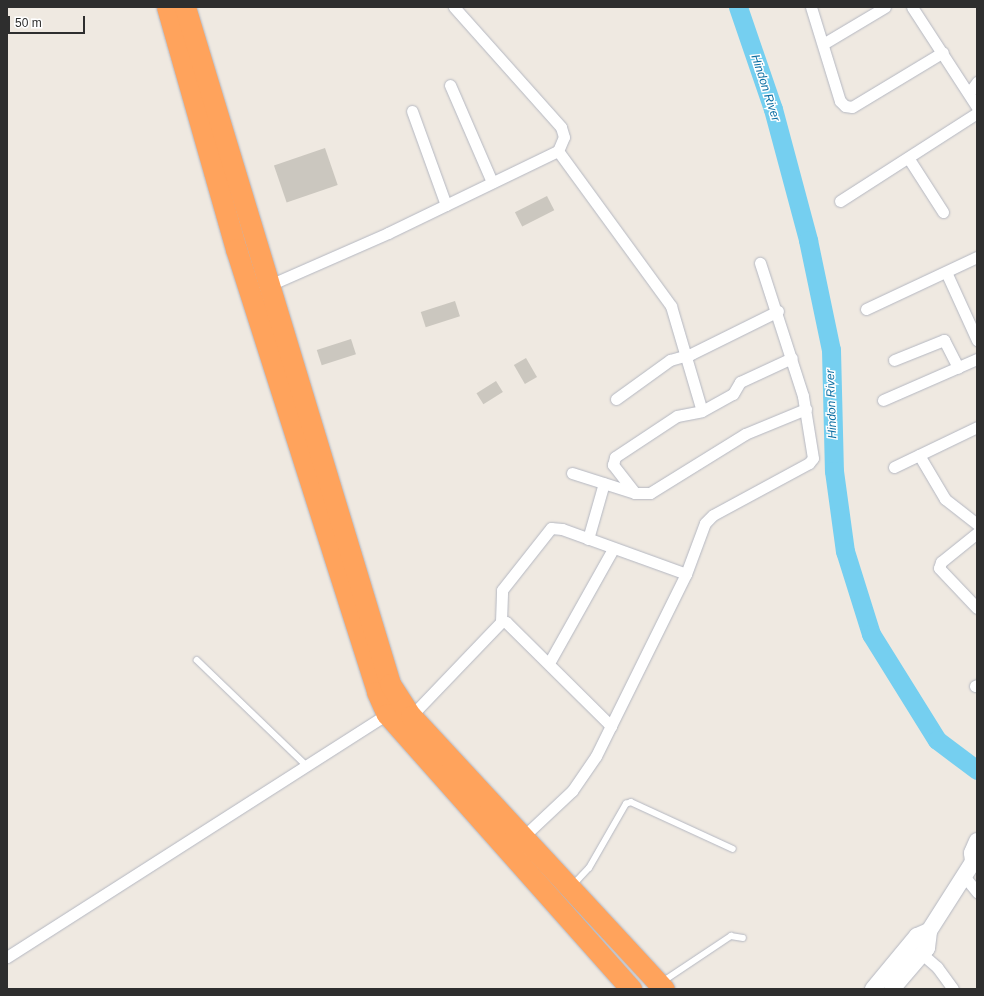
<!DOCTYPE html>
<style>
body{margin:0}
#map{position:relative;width:984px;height:996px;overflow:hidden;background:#efe9e1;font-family:Arial,sans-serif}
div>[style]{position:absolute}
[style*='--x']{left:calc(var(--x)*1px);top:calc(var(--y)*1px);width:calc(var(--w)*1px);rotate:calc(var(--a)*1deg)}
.river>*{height:19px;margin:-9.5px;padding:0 9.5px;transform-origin:9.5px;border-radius:9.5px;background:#75cff0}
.building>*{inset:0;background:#cbc7bf;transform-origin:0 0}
.roads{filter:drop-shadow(0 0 1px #b4b7c1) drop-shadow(0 0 1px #b4b7c1)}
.lane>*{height:5.5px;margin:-2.75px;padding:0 2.75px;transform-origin:2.75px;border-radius:2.75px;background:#fff}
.street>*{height:11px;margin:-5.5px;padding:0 5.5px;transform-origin:5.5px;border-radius:5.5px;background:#fff}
.secondary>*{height:16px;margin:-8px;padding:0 8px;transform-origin:8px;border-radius:8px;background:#fff}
.highway>*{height:21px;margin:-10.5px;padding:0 10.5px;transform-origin:10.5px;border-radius:10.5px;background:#ffa35c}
span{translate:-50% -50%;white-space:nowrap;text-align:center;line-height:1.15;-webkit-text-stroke:3px #fff;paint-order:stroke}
.water-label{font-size:12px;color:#0d6fa3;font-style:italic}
.frame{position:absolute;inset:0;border:8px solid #2e2e2e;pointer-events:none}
.scale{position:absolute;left:8px;top:16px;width:77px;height:18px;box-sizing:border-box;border:2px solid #2e2e2e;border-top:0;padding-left:5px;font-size:12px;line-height:14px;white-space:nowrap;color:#2e2e2e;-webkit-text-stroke:3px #fff;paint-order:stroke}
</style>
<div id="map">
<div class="river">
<i style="--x:738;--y:7;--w:108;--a:71.1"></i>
<i style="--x:773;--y:109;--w:136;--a:75"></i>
<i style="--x:808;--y:240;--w:112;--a:78.2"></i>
<i style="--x:831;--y:350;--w:121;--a:88.6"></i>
<i style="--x:834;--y:471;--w:81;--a:82.2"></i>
<i style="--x:845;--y:551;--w:87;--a:72.6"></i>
<i style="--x:871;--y:634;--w:125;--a:58.1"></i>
<i style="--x:937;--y:740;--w:50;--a:36.9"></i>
</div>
<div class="building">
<i style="left:325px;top:148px;width:39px;height:54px;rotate:71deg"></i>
<i style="left:547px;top:196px;width:16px;height:36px;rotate:63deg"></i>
<i style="left:455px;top:301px;width:16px;height:36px;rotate:72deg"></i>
<i style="left:351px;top:339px;width:16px;height:36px;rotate:72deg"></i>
<i style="left:526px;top:358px;width:22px;height:14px;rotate:60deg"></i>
<i style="left:496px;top:381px;width:13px;height:23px;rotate:58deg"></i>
</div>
<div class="roads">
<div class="lane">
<i style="--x:197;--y:660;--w:151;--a:43.9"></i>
<i style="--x:573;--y:885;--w:23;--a:-47"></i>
<i style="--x:589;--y:868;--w:74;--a:-60"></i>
<i style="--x:626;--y:804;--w:5;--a:-22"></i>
<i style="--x:631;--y:802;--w:112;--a:24.7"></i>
<i style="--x:662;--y:982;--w:83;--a:-33.7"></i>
<i style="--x:731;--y:936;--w:12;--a:9"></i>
</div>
<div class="street">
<i style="--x:811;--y:7;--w:98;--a:72.9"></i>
<i style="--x:840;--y:101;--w:7;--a:45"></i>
<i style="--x:845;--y:106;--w:7;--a:8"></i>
<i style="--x:852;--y:107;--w:106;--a:-31.1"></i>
<i style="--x:912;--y:7;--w:119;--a:57"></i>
<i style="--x:823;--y:44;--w:72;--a:-30.8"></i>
<i style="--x:450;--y:85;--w:106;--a:66.6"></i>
<i style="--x:969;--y:93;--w:14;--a:-54"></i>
<i style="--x:412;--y:111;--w:100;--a:70.1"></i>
<i style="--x:558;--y:151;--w:192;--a:53.9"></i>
<i style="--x:671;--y:306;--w:109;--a:73.6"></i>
<i style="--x:909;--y:159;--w:63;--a:57.3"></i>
<i style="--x:840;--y:201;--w:163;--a:-32.7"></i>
<i style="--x:946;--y:272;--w:75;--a:65.5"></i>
<i style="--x:265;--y:287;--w:134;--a:-23.7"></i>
<i style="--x:388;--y:233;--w:189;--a:-25.8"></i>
<i style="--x:558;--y:151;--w:15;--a:-67"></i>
<i style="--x:564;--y:137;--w:10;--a:-107"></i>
<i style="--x:561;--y:127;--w:161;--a:-131.7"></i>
<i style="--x:866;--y:309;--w:123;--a:-25.1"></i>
<i style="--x:894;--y:360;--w:54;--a:-21.8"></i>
<i style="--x:944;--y:340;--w:31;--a:63"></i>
<i style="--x:616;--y:399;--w:67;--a:-35.8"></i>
<i style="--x:670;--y:360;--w:22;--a:-16"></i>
<i style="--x:691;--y:354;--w:97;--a:-26.3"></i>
<i style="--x:883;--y:400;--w:103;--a:-23.6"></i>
<i style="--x:919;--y:455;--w:51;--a:59.4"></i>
<i style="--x:945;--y:499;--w:41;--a:38"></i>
<i style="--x:894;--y:467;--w:92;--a:-25.7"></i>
<i style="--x:572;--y:473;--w:66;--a:17.6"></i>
<i style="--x:635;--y:493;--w:15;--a:0"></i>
<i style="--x:650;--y:493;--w:112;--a:-31.8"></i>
<i style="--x:745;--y:434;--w:66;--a:-22.3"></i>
<i style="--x:635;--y:493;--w:36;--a:-128"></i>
<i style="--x:613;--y:465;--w:8;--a:-76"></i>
<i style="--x:615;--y:457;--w:74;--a:-33.5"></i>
<i style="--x:677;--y:416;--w:25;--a:-11"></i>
<i style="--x:702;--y:411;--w:35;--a:-29"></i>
<i style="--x:733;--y:394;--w:14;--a:-60"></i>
<i style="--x:740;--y:382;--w:57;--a:-24.8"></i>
<i style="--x:977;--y:533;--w:46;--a:141.1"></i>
<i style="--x:941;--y:562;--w:6;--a:108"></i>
<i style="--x:939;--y:568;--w:55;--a:46.5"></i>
<i style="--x:588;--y:539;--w:58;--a:-74.1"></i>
<i style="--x:501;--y:622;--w:32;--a:-88"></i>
<i style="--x:502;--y:590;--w:79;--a:-51.7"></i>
<i style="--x:551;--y:528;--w:11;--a:5"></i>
<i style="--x:562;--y:529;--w:132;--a:19.9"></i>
<i style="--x:549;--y:663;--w:131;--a:-60.7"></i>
<i style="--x:975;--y:686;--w:2;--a:-27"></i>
<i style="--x:411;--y:716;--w:130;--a:-46.2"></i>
<i style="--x:501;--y:622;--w:5;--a:0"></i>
<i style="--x:506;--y:622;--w:148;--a:44.7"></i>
<i style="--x:524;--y:836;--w:66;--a:-43.2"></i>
<i style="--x:572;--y:791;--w:42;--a:-55.6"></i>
<i style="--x:596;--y:756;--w:203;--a:-63.7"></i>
<i style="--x:686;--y:574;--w:54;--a:-69.6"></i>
<i style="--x:705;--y:523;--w:11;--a:-45"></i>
<i style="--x:713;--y:515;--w:109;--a:-28.4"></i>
<i style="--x:809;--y:463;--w:6;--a:-51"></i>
<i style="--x:813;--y:458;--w:63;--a:-99.2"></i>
<i style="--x:803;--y:396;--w:140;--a:-107.9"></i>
<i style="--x:964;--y:876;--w:21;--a:51"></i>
<i style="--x:922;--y:954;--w:20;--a:41"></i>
<i style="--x:937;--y:967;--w:27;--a:54"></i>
<i style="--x:7;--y:957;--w:451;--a:-32.6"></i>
</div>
<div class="secondary">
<i style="--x:873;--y:989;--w:69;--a:-50.3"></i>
<i style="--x:917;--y:936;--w:13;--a:-23"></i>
<i style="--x:892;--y:989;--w:54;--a:-49.5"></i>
<i style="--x:927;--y:948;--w:17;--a:-83"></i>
<i style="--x:929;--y:931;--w:82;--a:-57.5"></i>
<i style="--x:973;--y:862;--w:9;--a:-96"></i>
<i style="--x:972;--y:853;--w:13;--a:-67"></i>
</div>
<div class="highway">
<i style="--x:167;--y:7;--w:252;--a:74.1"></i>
<i style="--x:236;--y:249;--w:465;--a:72.3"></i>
<i style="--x:377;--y:692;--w:24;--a:66"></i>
<i style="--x:387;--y:714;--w:368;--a:48.4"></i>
<i style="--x:185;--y:7;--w:707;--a:73.15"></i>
<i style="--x:390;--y:684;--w:38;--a:57"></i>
<i style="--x:411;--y:716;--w:372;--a:47.2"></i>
</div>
</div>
<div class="water-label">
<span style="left:765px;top:88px;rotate:72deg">Hindon River</span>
<span style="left:832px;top:404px;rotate:-92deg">Hindon River</span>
</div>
<div class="frame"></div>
<div class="scale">50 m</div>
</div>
